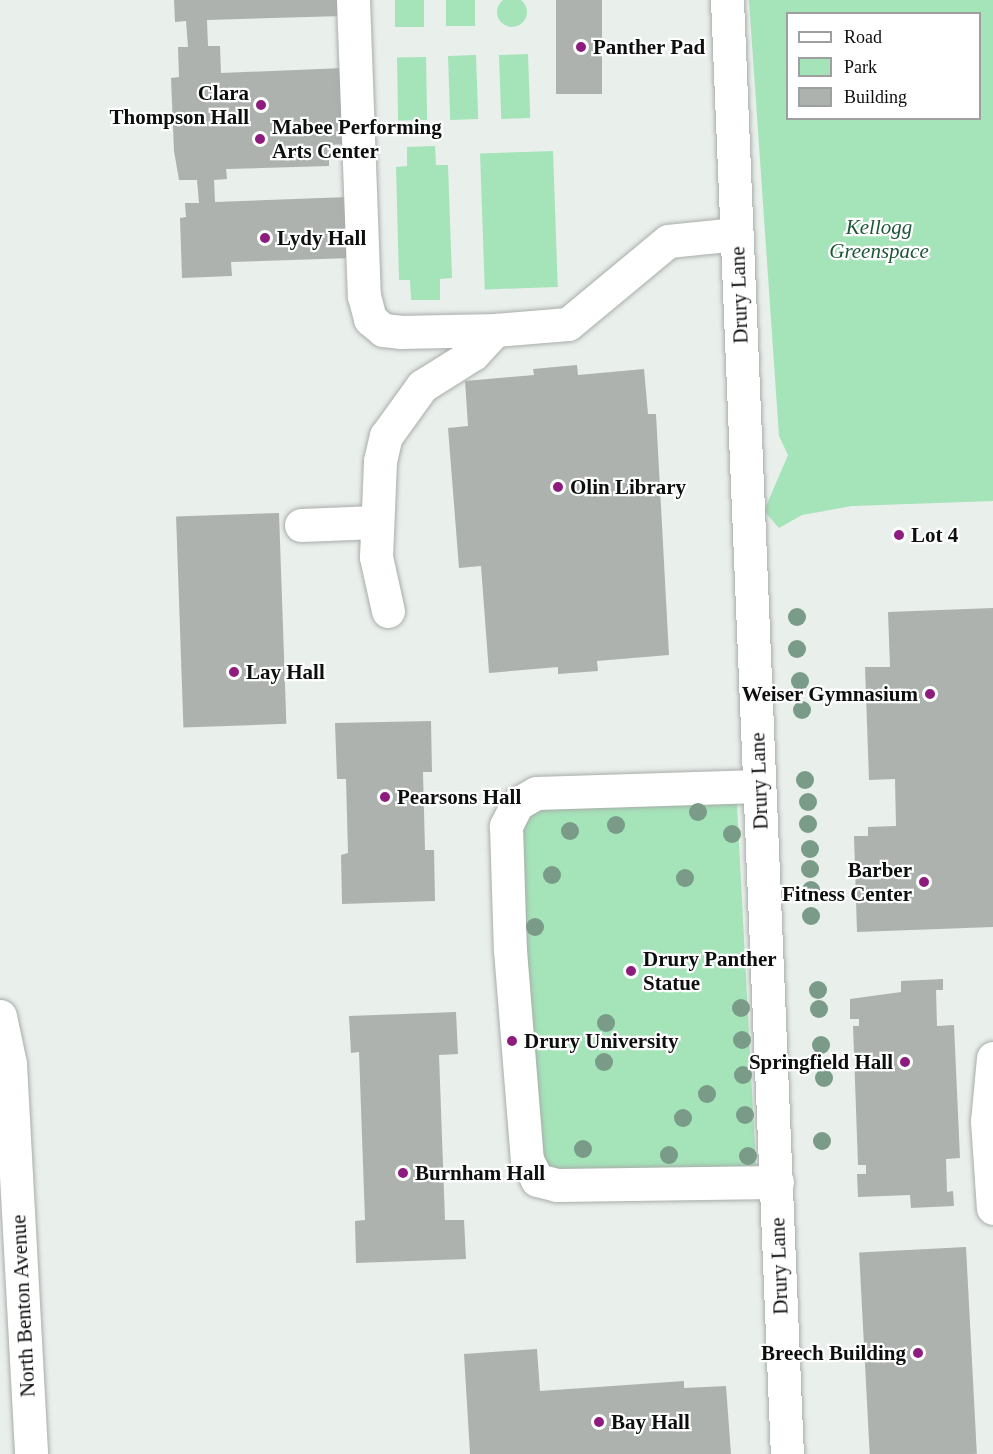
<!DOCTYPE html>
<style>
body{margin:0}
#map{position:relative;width:993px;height:1454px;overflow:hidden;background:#e9efeb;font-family:"Times New Roman",serif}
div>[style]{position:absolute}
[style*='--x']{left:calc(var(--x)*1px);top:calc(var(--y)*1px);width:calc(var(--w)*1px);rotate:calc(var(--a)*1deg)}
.green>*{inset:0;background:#a5e3b9;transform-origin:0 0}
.round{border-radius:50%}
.building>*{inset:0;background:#adb2ae;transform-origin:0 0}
.roads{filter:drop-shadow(0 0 2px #a8ada9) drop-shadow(0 0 2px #a8ada9)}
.minor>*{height:33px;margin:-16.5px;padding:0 16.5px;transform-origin:16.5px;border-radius:16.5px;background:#fff}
.major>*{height:33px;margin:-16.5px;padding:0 16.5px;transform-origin:16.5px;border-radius:16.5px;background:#fff}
.trees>*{width:18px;height:18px;margin:-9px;border-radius:50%;background:#799b87}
.dots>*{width:16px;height:16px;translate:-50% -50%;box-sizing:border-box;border:3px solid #fff;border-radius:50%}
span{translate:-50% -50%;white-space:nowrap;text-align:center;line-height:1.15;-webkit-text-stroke:4.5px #fff;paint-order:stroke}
.poi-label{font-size:21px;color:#0d0f0e;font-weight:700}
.left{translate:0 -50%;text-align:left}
.right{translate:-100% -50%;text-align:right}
.park-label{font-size:21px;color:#1e5736;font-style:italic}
.street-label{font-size:21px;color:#0d0f0e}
.legend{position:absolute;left:786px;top:12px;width:195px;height:108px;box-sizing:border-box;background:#fff;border:2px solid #9e9f9f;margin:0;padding:8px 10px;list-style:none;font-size:18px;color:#0d0f0e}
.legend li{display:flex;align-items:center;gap:12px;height:30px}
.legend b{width:30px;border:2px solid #9e9f9f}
</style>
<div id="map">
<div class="green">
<i class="round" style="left:497px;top:-3px;width:30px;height:30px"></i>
<i style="left:395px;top:0;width:29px;height:27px"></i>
<i style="left:446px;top:0;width:29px;height:26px"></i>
<i style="clip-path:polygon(evenodd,749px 0,993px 0,993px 501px,852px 506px,802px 515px,779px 528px,764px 511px,788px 455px,779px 436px,749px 0,788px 14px,980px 14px,980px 118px,788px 118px,788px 14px)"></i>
<i style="left:528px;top:54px;width:64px;height:29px;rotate:88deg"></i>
<i style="left:476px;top:55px;width:64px;height:28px;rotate:88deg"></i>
<i style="left:426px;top:57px;width:63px;height:29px;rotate:89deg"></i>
<i style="clip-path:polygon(435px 146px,436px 165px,448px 165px,452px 278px,440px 279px,440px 300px,411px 300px,410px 280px,399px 280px,396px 167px,407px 166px,407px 147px)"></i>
<i style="left:553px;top:151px;width:136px;height:73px;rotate:88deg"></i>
<i style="left:736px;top:786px;width:398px;height:220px;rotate:87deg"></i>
</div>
<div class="building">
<i style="clip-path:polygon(174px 0,342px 0,343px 16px,207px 20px,208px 46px,220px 46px,221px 73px,344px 68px,346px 144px,329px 145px,329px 166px,226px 169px,227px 179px,214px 180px,215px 202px,348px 197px,351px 258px,231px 262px,232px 276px,182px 278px,180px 218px,186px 217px,185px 203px,199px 203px,197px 180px,179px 180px,174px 151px,171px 78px,179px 77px,178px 47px,188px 47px,186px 21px,175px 22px)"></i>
<i style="left:556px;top:0;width:46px;height:94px"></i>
<i style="clip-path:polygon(577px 365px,578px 375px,644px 369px,648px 414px,656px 414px,669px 655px,597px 661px,598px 671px,558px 674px,558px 667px,489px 673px,481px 566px,459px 568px,448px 428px,468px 426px,465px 381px,534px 375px,533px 369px)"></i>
<i style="left:279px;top:513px;width:211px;height:103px;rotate:88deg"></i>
<i style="clip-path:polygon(993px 608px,993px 927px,857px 932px,854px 836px,868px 836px,868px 827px,896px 826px,895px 779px,869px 780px,865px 667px,890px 667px,888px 612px)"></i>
<i style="clip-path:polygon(431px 721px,432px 772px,423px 772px,425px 850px,434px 850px,435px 901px,342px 904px,341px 855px,348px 853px,346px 779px,337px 779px,335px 723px)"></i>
<i style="clip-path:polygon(943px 979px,943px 990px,936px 990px,937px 1026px,954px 1025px,960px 1158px,946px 1159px,947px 1192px,953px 1191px,954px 1206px,911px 1208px,910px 1195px,858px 1197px,857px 1174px,866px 1174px,866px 1165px,858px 1165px,853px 1026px,859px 1026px,859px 1019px,850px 1019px,850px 999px,901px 992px,901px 981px)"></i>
<i style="clip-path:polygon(456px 1012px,458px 1054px,439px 1055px,445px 1220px,464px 1220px,466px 1259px,356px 1263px,355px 1221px,365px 1220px,359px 1052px,351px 1053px,349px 1016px)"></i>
<i style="left:966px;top:1247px;width:207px;height:107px;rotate:87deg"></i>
<i style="clip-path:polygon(537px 1349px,540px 1391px,684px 1381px,684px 1388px,726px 1386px,731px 1454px,470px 1454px,464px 1354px)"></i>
</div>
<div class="roads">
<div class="minor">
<i style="--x:353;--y:0;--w:296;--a:87.9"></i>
<i style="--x:364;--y:296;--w:24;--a:75"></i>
<i style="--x:370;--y:319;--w:17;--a:40"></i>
<i style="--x:383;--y:330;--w:19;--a:6"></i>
<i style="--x:402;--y:332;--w:93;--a:-1.2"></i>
<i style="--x:727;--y:0;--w:1455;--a:87.64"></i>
<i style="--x:301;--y:525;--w:75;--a:-2.3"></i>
<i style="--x:388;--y:611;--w:55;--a:-102.5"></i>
<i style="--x:376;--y:557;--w:96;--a:-87.6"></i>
<i style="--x:380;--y:461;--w:26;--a:-77"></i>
<i style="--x:386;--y:436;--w:62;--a:-54.2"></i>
<i style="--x:422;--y:386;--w:60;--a:-32.1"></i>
<i style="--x:473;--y:354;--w:33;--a:-47"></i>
<i style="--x:495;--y:330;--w:73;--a:-4.7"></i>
<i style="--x:568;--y:324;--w:130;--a:-39.7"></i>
<i style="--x:668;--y:241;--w:69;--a:-5.8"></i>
<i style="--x:759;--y:786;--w:223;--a:178.2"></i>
<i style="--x:536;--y:793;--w:22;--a:150"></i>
<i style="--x:517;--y:804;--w:25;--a:117"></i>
<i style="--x:506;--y:826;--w:124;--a:88.2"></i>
<i style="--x:510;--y:950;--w:211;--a:85.4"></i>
<i style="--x:527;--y:1160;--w:22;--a:63"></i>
<i style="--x:537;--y:1180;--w:21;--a:14"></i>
<i style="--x:557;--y:1185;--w:220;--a:-0.8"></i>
<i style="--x:993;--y:1058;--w:63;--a:95.4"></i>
<i style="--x:987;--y:1121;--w:87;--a:86.1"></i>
</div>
<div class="major">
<i style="--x:0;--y:1016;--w:49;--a:78.2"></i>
<i style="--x:10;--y:1064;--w:391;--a:86.9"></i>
</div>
</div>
<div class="trees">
<i style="left:797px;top:617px"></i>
<i style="left:797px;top:649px"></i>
<i style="left:800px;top:681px"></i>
<i style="left:802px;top:710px"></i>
<i style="left:805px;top:780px"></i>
<i style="left:808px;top:802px"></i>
<i style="left:698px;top:812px"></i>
<i style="left:808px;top:824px"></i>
<i style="left:616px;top:825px"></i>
<i style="left:570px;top:831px"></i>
<i style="left:732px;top:834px"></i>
<i style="left:810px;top:849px"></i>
<i style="left:810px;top:869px"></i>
<i style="left:552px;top:875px"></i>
<i style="left:685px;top:878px"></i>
<i style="left:811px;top:890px"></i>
<i style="left:811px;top:916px"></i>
<i style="left:535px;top:927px"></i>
<i style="left:818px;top:990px"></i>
<i style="left:741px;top:1008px"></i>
<i style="left:819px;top:1009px"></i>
<i style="left:606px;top:1023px"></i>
<i style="left:742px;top:1040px"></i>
<i style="left:821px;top:1045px"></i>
<i style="left:604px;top:1062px"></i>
<i style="left:743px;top:1075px"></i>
<i style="left:824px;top:1078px"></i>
<i style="left:707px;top:1094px"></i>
<i style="left:745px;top:1115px"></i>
<i style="left:683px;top:1118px"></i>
<i style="left:822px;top:1141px"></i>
<i style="left:583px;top:1149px"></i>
<i style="left:669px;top:1155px"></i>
<i style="left:748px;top:1156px"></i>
</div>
<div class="dots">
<i style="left:581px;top:47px;background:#8d1c7e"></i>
<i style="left:261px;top:105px;background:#8d1c7e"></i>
<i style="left:260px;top:139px;background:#8d1c7e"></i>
<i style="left:265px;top:238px;background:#8d1c7e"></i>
<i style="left:558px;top:487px;background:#8d1c7e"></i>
<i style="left:899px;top:535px;background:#8d1c7e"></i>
<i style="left:234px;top:672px;background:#8d1c7e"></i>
<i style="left:930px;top:694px;background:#8d1c7e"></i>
<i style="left:385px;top:797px;background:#8d1c7e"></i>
<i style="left:924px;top:882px;background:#8d1c7e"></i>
<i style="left:631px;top:971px;background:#8d1c7e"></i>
<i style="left:512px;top:1041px;background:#8d1c7e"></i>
<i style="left:905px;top:1062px;background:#8d1c7e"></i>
<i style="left:403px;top:1173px;background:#8d1c7e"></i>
<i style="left:918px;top:1353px;background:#8d1c7e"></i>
<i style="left:599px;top:1422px;background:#8d1c7e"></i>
</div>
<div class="poi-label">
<span class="left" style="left:593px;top:47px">Panther Pad</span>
<span class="right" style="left:249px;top:105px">Clara<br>Thompson Hall</span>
<span class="left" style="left:272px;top:139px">Mabee Performing<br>Arts Center</span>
<span class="left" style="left:277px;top:238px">Lydy Hall</span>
<span class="left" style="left:570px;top:487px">Olin Library</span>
<span class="left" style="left:911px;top:535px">Lot 4</span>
<span class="left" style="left:246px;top:672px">Lay Hall</span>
<span class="right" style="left:918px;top:694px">Weiser Gymnasium</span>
<span class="left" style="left:397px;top:797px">Pearsons Hall</span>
<span class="right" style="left:912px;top:882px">Barber<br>Fitness Center</span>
<span class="left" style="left:643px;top:971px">Drury Panther<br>Statue</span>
<span class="left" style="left:524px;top:1041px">Drury University</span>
<span class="right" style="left:893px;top:1062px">Springfield Hall</span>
<span class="left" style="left:415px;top:1173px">Burnham Hall</span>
<span class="right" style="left:906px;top:1353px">Breech Building</span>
<span class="left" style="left:611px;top:1422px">Bay Hall</span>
</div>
<div class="park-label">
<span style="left:879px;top:239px">Kellogg<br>Greenspace</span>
</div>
<div class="street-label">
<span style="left:739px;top:295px;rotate:-92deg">Drury Lane</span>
<span style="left:759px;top:781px;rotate:-92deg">Drury Lane</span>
<span style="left:779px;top:1266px;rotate:-92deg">Drury Lane</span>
<span style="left:23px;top:1306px;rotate:-93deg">North Benton Avenue</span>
</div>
<ul class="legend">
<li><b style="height:8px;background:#fff"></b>Road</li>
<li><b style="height:16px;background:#a5e3b9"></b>Park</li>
<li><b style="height:16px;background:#adb2ae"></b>Building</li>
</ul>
</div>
